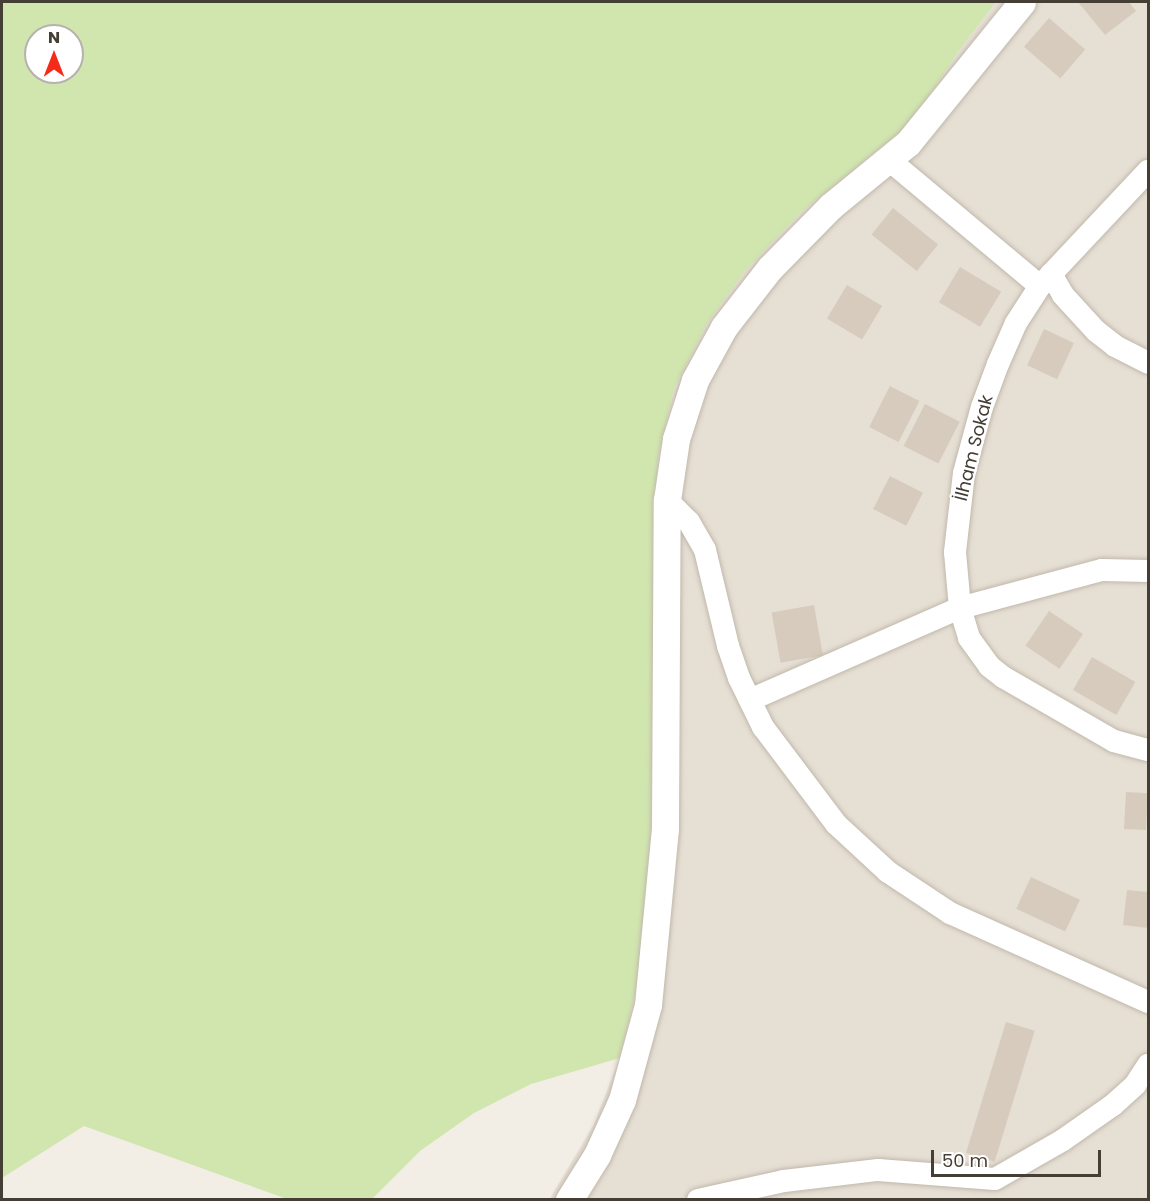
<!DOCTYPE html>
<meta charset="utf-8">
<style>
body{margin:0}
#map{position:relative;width:1150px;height:1201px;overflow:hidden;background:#f2eee6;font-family:Poppins,sans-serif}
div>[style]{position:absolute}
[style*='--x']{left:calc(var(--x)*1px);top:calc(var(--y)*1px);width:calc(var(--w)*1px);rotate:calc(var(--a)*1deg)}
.residential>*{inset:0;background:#e6dfd4}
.green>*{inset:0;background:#d1e6af}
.building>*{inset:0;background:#d7cbbe;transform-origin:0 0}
.roads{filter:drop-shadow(0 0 2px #c1b8ab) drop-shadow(0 0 2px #c1b8ab)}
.minor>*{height:22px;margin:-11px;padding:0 11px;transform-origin:11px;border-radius:11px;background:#fff}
.tertiary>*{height:27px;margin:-13.5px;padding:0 13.5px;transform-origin:13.5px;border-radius:13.5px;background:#fff}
span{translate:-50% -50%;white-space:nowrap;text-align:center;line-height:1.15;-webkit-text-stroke:4.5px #fff;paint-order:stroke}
.street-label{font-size:18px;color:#453e35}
.frame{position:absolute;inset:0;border:3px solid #453e35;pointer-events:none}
.north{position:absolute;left:24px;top:24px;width:60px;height:60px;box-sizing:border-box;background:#fff;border:2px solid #b5b2ae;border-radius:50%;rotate:0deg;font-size:16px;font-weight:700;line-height:24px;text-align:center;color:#453e35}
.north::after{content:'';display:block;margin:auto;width:21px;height:27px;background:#f52b1a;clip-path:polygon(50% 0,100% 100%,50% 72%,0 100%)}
.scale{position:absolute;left:931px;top:1150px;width:170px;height:27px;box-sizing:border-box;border:3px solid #453e35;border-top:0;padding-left:8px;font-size:18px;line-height:21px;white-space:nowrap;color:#453e35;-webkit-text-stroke:4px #fff;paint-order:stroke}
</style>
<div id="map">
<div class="residential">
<i style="clip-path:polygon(996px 2px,1148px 2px,1148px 1199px,549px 1200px,593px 1126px,620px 1058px,653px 734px,658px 458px,674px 389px,708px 322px,745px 271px,800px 213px,912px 122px,960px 49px)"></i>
</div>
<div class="green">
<i style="clip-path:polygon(evenodd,2px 2px,996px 2px,960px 49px,912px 122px,800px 213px,745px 271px,708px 322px,674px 389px,658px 458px,650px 864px,637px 985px,620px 1058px,531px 1084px,474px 1113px,420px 1151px,372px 1199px,287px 1199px,84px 1126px,2px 1178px,2px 2px,36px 36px,72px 36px,72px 72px,36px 72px,36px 36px)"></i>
</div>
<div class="building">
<i style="clip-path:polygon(1078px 2px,1129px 2px,1136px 11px,1105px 35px)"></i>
<i style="left:1049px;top:18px;width:48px;height:38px;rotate:41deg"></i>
<i style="left:893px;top:208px;width:58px;height:34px;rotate:39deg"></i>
<i style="left:960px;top:267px;width:48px;height:41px;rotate:31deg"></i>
<i style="left:847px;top:285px;width:41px;height:39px;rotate:31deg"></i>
<i style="left:1044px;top:329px;width:33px;height:40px;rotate:25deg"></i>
<i style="left:890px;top:386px;width:33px;height:46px;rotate:27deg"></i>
<i style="left:925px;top:404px;width:39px;height:47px;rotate:27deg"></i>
<i style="left:890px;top:476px;width:37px;height:37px;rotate:27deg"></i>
<i style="left:814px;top:605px;width:51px;height:43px;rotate:80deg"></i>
<i style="left:1049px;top:611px;width:41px;height:42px;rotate:34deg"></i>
<i style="left:1092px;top:657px;width:50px;height:38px;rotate:30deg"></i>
<i style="left:1126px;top:792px;width:22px;height:37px;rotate:3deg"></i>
<i style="left:1031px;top:877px;width:54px;height:35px;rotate:25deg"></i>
<i style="clip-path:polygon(1127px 890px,1148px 892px,1148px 928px,1123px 925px)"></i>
<i style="left:1006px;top:1022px;width:30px;height:137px;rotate:17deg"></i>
</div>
<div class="roads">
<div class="minor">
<i style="--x:888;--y:159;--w:198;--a:39.9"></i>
<i style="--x:1040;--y:286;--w:44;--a:123"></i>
<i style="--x:1016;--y:323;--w:45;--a:113.7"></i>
<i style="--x:998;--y:364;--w:46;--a:110.4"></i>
<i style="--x:982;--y:407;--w:68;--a:105.3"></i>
<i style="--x:964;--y:473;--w:80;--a:96.5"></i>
<i style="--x:955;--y:552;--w:56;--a:84.9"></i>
<i style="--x:960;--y:608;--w:31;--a:73"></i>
<i style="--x:969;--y:638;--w:34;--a:54"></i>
<i style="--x:989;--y:666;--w:18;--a:38"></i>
<i style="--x:1003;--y:677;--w:128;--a:30"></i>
<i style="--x:1114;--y:741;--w:35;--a:15"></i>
<i style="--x:1051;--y:274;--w:24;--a:60"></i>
<i style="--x:1063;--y:295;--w:49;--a:47.5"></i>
<i style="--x:1096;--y:331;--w:24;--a:38"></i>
<i style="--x:1115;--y:346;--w:37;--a:27"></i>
<i style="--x:1040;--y:286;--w:158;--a:-46.8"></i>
<i style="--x:667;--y:500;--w:31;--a:45"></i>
<i style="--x:689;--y:522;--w:32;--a:60"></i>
<i style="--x:705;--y:550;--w:99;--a:76.5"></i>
<i style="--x:728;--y:646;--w:34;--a:71"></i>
<i style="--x:739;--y:678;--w:55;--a:63.9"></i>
<i style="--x:763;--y:727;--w:121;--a:53"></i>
<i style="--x:836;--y:824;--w:71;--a:42.7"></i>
<i style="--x:888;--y:872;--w:74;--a:33.5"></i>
<i style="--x:950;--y:913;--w:217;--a:24.2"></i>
<i style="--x:750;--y:700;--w:229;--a:-23.7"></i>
<i style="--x:960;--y:608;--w:147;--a:-15"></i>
<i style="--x:1102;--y:570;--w:46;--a:1.2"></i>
<i style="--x:698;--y:1200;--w:88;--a:-12.5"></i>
<i style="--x:784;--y:1181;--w:95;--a:-6.7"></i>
<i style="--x:878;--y:1170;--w:117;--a:4.4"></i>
<i style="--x:995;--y:1179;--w:78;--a:-29.8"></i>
<i style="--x:1063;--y:1140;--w:61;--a:-35"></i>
<i style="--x:1113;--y:1105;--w:30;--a:-42"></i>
<i style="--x:1135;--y:1085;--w:24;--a:-57"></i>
</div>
<div class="tertiary">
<i style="--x:569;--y:1200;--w:53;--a:-58.1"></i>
<i style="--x:597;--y:1155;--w:60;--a:-65.6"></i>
<i style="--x:622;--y:1100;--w:98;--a:-74.7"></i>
<i style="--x:648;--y:1005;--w:177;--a:-84.5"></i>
<i style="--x:665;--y:829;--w:329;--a:-89.7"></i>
<i style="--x:667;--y:500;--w:62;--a:-81.6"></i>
<i style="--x:676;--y:439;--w:62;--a:-72.1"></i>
<i style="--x:695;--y:380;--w:60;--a:-61.3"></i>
<i style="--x:724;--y:327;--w:75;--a:-52.1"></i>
<i style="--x:770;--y:268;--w:87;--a:-45.5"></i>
<i style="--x:831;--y:206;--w:99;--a:-39.3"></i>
<i style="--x:908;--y:143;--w:181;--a:-51"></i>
</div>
</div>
<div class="street-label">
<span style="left:974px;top:448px;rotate:-76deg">İlham Sokak</span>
</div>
<div class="frame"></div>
<div class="north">N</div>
<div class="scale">50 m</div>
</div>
